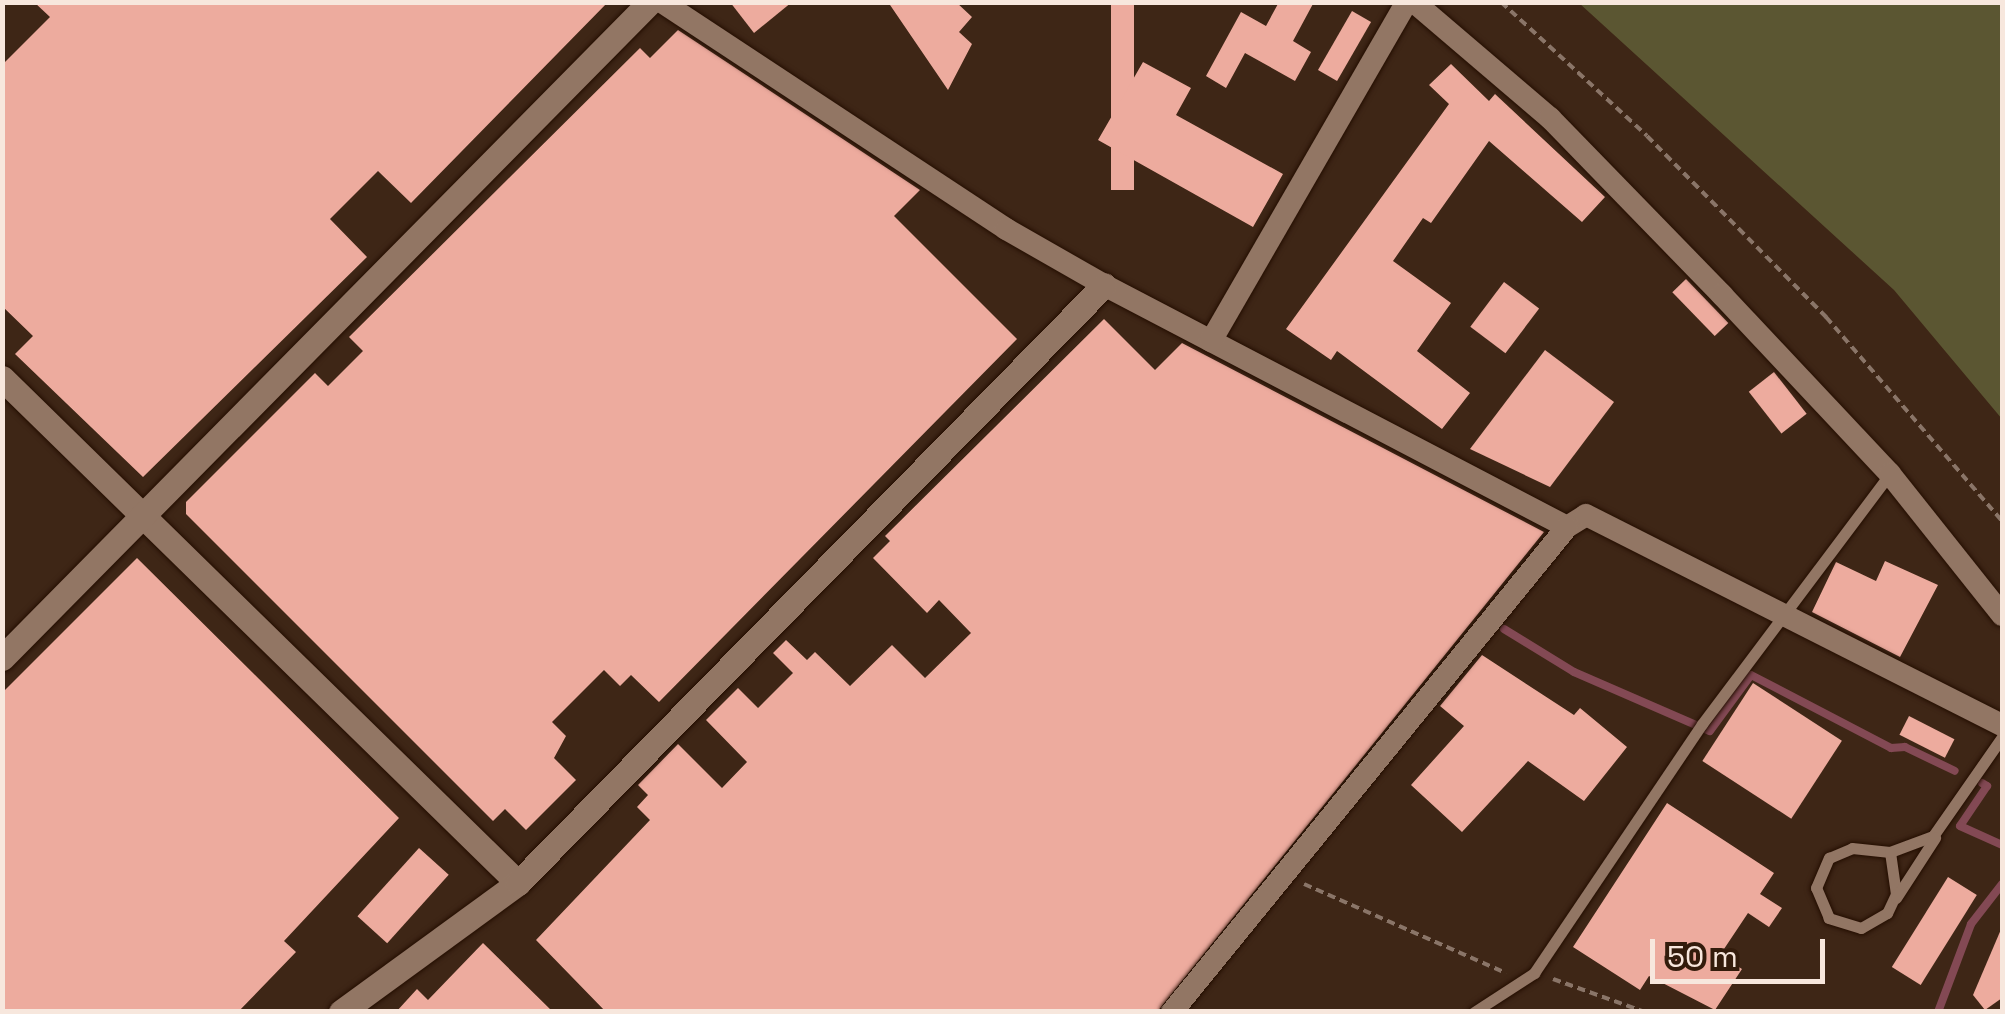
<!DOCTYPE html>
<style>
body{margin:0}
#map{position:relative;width:2005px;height:1014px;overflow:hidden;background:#3e2616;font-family:"Space Grotesk",sans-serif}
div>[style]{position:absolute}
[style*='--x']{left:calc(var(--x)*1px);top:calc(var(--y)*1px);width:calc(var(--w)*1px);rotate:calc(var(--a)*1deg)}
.green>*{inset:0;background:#5b5632}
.stream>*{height:8px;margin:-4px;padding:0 4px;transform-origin:4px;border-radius:4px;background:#834954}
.building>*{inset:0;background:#edab9e;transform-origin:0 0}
.path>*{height:4px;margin-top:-2px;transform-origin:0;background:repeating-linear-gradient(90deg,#8a7568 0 8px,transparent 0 13px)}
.roads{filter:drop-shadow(0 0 2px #240e01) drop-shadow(0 0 2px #240e01)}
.service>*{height:11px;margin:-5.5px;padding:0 5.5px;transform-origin:5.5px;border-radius:5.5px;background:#927664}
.minor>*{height:22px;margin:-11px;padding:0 11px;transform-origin:11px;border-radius:11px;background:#927664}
.tertiary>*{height:25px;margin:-12.5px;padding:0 12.5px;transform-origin:12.5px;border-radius:12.5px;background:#927664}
span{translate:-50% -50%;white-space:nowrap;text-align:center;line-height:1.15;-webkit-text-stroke:10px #331c0c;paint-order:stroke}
.frame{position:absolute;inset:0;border:5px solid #f7e7dd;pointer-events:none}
.scale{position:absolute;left:1650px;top:939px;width:175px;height:45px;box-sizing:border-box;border:5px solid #f7e7dd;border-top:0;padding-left:12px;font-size:30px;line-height:35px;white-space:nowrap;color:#f7e7dd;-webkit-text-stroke:8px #331c0c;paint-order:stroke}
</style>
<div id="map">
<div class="green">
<i style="clip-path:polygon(1579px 3px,2002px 3px,2002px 419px,1894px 290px)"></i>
</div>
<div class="stream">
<i style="--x:1504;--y:629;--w:82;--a:31.6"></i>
<i style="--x:1574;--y:672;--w:148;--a:23.5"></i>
<i style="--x:1710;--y:731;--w:69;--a:-53.8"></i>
<i style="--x:1751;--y:675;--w:158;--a:27.5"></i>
<i style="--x:1891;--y:748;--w:14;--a:-4"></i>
<i style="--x:1905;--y:747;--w:55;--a:25.6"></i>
<i style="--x:1982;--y:783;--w:6;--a:31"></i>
<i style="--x:1987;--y:786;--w:48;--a:124"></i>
<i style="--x:1960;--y:826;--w:46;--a:24.3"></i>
<i style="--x:1938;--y:1012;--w:94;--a:-69.4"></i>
<i style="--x:1971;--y:924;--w:51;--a:-52.2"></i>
</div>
<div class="building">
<i style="clip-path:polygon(34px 2px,608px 2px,411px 203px,378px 171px,330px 219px,367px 257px,143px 477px,15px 354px,33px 336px,2px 306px,2px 65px,50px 17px)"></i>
<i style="clip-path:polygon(730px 2px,792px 2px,754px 33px)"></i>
<i style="clip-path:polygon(888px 2px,956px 2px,972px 17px,959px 32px,972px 44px,948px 90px)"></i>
<i style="left:1111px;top:2px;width:23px;height:188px"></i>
<i style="clip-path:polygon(1279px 2px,1314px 2px,1293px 41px,1311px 52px,1295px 81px,1245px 53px,1226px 88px,1206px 76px,1241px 12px,1266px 26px)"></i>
<i style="left:1352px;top:11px;width:22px;height:68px;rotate:30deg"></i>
<i style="clip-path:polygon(678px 30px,920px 190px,894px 216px,1017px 339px,659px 702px,631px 675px,620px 686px,604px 670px,552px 722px,566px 736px,554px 758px,576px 780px,526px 830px,505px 809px,493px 821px,186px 514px,186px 502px,315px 373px,328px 386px,363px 351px,349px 337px,640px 48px,650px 58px)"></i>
<i style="clip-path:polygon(1143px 62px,1191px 88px,1176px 115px,1283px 174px,1253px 227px,1098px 140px)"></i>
<i style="clip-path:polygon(1451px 64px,1489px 101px,1495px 94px,1605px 197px,1582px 222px,1489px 141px,1431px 223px,1423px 218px,1393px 261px,1451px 303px,1417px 351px,1470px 393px,1442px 429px,1337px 351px,1331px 360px,1286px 329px,1449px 104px,1429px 85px)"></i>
<i style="left:1686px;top:279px;width:61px;height:19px;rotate:46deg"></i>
<i style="left:1504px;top:282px;width:44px;height:56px;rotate:37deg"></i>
<i style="clip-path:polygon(1104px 319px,1155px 370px,1182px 343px,1544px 532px,1157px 1012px,606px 1012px,536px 940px,650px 820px,637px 807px,648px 795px,638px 785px,678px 744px,722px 788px,747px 762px,706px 720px,738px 688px,758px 708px,793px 673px,773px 653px,786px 640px,807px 660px,815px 652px,850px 686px,892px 645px,925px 678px,971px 633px,939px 600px,927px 613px,873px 558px,890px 541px,885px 536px)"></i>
<i style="clip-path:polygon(1545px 350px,1614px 402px,1550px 487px,1470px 449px)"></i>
<i style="left:1774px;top:372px;width:53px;height:32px;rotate:52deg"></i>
<i style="clip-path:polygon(137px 558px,399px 818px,284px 941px,296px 952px,238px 1012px,2px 1012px,2px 693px)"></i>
<i style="clip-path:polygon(1885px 561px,1938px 585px,1900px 657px,1812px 612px,1836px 562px,1876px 581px)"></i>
<i style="clip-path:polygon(1482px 655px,1574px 715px,1580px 708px,1627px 747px,1584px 801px,1528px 761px,1462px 832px,1411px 785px,1464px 726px,1440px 706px)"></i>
<i style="left:1753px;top:683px;width:106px;height:93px;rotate:33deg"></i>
<i style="left:1909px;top:716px;width:51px;height:21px;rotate:27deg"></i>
<i style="clip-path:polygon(1667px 803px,1774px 873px,1760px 894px,1782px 908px,1769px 927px,1748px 913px,1720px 955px,1742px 969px,1715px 1010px,1649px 976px,1640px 990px,1573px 947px)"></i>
<i style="left:419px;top:848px;width:40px;height:92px;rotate:42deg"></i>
<i style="left:1948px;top:877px;width:34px;height:106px;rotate:32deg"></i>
<i style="clip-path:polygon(2002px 927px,2002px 998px,1985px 1010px,1973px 995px)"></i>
<i style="clip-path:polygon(483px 943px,553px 1012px,396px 1012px,417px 989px,428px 1000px)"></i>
</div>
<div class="path">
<i style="--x:1501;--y:2;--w:198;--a:42.5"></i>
<i style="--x:1647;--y:136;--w:255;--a:45.3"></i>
<i style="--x:1826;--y:317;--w:269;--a:49.2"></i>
<i style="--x:1304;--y:884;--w:221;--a:23.8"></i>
<i style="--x:1553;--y:979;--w:98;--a:19.7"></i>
</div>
<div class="roads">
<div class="service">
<i style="--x:1890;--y:852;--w:42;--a:81.9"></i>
<i style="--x:1896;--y:894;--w:21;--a:115"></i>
<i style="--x:1887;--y:913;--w:30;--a:150"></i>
<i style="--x:1861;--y:928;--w:34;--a:-163"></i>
<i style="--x:1829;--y:918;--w:33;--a:-113"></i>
<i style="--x:1816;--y:888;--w:33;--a:-67"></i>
<i style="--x:1829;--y:858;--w:25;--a:-23"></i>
<i style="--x:1852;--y:848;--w:38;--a:6"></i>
<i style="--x:1890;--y:852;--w:46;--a:-20.4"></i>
<i style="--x:1933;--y:836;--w:121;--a:-55.1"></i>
<i style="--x:1896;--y:898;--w:72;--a:-57"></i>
<i style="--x:1474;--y:1012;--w:72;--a:-33"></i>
<i style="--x:1534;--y:973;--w:300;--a:-56"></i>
<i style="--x:1702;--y:724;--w:313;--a:-53.1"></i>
</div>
<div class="minor">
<i style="--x:662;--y:2;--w:412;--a:33.4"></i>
<i style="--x:1006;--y:229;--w:113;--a:29.7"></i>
<i style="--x:1104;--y:285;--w:522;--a:27.6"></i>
<i style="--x:1567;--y:527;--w:22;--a:-32"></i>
<i style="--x:1586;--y:515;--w:466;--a:26.8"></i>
<i style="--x:1414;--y:2;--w:179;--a:40.5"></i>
<i style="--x:1550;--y:118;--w:247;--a:45.8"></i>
<i style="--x:1722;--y:295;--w:245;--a:46.8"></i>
<i style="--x:1890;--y:474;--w:180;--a:51.5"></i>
<i style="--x:1211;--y:341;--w:392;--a:-60"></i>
<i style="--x:1172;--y:1012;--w:625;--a:-50.84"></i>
</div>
<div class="tertiary">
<i style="--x:2;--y:378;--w:722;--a:44.38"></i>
<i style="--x:2;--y:658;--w:922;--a:-45.35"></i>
<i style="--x:341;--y:1012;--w:219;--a:-36.1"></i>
<i style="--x:518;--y:883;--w:837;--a:-45.58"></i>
</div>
</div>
<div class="frame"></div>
<div class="scale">50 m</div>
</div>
